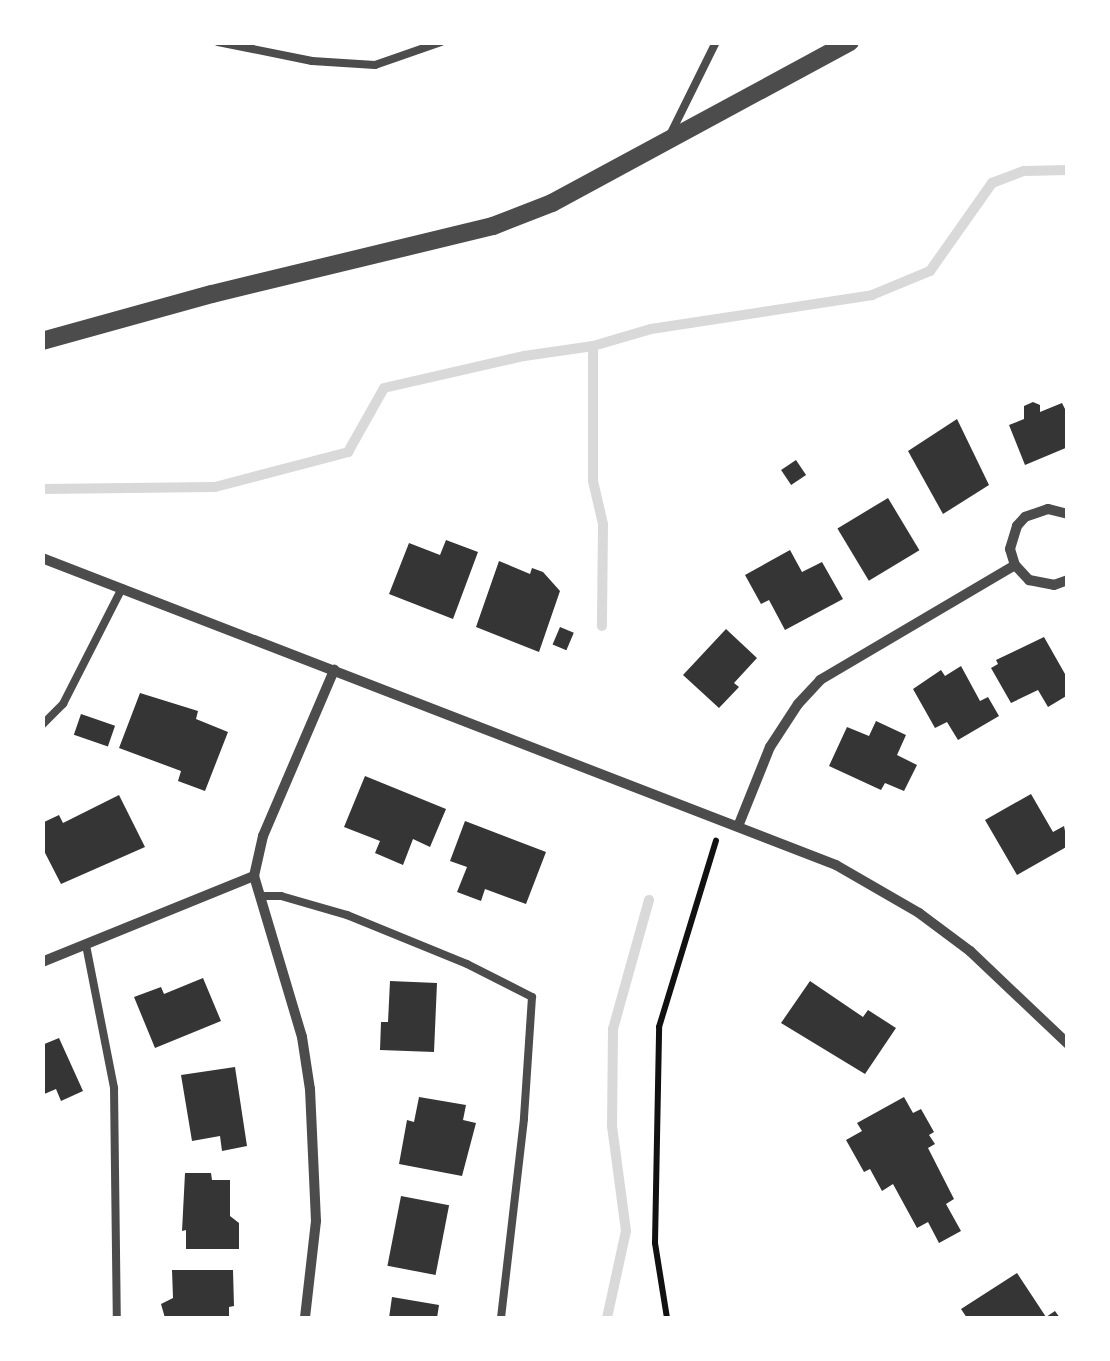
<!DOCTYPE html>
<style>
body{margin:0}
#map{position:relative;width:1110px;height:1361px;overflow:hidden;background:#fff;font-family:"DM Sans",sans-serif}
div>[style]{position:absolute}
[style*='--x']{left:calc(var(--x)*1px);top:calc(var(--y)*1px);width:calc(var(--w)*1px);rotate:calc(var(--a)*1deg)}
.stream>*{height:10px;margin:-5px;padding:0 5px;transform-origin:5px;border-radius:5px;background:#d9d9d9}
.building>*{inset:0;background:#353535;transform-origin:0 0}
.path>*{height:6px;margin:-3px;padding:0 3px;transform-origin:3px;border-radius:3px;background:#111}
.service>*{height:8px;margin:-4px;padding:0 4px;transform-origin:4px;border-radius:4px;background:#4c4c4c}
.minor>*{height:10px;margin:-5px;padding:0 5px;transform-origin:5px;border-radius:5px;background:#4c4c4c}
.tertiary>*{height:18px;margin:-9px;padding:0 9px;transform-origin:9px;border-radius:9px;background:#4c4c4c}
span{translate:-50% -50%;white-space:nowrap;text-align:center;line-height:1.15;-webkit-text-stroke:8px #fff;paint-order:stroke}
.frame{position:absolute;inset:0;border:45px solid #fff;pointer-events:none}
</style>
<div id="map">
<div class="stream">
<i style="--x:593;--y:346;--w:135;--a:90"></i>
<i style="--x:593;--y:481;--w:44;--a:76.9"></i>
<i style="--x:603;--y:524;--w:102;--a:90.6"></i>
<i style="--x:42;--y:489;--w:173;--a:-0.7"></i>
<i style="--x:215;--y:487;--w:138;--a:-14.7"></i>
<i style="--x:348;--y:452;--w:73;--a:-60.6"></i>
<i style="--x:384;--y:388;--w:144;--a:-12.9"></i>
<i style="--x:524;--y:356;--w:70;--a:-8.2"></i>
<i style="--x:593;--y:346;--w:60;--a:-16.3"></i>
<i style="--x:651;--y:329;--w:224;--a:-8.7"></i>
<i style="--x:872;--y:295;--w:63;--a:-22.5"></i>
<i style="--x:930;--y:271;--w:108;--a:-54.8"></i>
<i style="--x:992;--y:183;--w:34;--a:-21"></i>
<i style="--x:1024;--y:171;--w:44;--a:-1.3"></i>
<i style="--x:607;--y:1318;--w:89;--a:-77.7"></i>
<i style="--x:626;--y:1231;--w:106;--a:-97.6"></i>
<i style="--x:612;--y:1126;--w:97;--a:-89.4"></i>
<i style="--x:613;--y:1029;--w:134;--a:-74.4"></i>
</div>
<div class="building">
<i style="clip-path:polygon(1033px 402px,1040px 405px,1040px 412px,1062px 403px,1068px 415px,1068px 447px,1025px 465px,1009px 425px,1024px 419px,1024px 406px)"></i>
<i style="clip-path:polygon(957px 419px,989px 485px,943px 514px,908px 451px)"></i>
<i style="left:796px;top:460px;width:18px;height:18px;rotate:56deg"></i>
<i style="left:888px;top:498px;width:61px;height:59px;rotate:59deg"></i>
<i style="clip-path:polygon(446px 540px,478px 552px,453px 619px,389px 594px,409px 543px,440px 555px)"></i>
<i style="clip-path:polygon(790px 550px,802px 572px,822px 562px,843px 599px,785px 630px,769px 600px,761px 604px,745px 575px)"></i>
<i style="clip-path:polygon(499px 561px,530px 574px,532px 568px,543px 572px,560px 591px,539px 652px,476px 627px)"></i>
<i style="left:560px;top:627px;width:15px;height:19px;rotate:23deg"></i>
<i style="clip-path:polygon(726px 629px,757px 658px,734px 683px,739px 687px,719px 708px,683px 675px)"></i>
<i style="clip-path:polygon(1044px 637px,1065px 674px,1068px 695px,1048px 707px,1038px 690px,1011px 703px,991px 668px,998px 664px,996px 660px)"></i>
<i style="clip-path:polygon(961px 666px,980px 701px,988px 697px,999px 716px,958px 740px,947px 722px,935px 728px,913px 689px,941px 670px,945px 676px)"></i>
<i style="clip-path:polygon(140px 693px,198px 711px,196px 719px,228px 732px,205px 791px,178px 781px,181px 771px,119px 748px)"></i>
<i style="left:81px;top:714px;width:36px;height:22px;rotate:19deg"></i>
<i style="clip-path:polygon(876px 721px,906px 735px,897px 755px,917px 765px,904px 791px,885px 783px,881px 790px,829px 766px,847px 727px,869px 736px)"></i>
<i style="clip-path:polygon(365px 776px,446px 809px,430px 847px,413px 839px,403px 865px,375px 853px,380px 841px,344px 827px)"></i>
<i style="clip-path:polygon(1031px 794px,1053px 832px,1064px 826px,1068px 846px,1017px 875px,985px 820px)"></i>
<i style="clip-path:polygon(119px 795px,145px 847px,61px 884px,42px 847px,42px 823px,59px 815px,63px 823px)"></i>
<i style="clip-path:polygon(465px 821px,546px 852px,526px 904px,485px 889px,481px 901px,457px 892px,467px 867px,450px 861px)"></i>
<i style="clip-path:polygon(203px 978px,221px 1021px,155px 1048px,134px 997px,161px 987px,164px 994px)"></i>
<i style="clip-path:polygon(390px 981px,437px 983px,434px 1052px,380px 1050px,381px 1022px,388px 1022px)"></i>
<i style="clip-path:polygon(810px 981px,863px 1017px,868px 1010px,896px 1028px,865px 1074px,781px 1023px)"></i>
<i style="clip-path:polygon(59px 1038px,83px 1091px,61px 1101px,56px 1089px,42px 1095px,42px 1045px)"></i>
<i style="clip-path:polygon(235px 1067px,247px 1146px,222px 1151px,220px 1136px,192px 1141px,181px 1075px)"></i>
<i style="clip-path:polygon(419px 1097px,466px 1105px,463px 1120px,476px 1123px,462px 1176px,399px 1164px,407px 1120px,414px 1122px)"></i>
<i style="clip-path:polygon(904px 1097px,913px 1113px,921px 1109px,934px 1132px,929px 1135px,935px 1144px,928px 1148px,954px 1199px,946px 1204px,961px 1231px,939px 1243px,928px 1222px,917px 1228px,893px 1184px,882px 1191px,870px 1169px,864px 1172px,846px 1140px,862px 1131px,857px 1123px)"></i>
<i style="clip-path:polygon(185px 1173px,211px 1173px,212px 1180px,230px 1180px,230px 1216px,239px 1223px,239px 1249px,186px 1249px,186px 1230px,182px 1231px)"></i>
<i style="left:401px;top:1196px;width:49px;height:71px;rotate:11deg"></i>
<i style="clip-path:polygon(172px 1270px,233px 1270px,234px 1306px,229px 1307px,229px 1318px,165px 1318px,161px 1304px,173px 1298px)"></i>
<i style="clip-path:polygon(1017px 1273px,1046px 1317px,1055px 1311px,1060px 1318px,967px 1318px,961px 1309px)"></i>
<i style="clip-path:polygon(392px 1297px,439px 1305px,437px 1318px,389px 1318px)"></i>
</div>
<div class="path">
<i style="--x:667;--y:1318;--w:76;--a:-99.1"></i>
<i style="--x:655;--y:1243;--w:216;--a:-88.9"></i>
<i style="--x:659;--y:1027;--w:195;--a:-73"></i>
</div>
<div class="service">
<i style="--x:218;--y:42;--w:96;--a:11.4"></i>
<i style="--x:312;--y:61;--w:63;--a:3.6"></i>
<i style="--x:375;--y:65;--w:70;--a:-19.2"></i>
<i style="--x:669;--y:137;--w:106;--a:-63.7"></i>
<i style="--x:42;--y:725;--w:30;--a:-45"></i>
<i style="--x:63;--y:704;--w:130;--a:-63"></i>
<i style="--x:261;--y:896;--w:20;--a:0"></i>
<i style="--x:281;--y:896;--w:69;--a:16.1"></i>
<i style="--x:347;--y:915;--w:130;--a:22.2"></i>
<i style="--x:467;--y:964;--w:73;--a:26.9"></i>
<i style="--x:532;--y:997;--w:122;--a:93.8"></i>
<i style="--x:524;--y:1119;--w:200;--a:96.6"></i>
<i style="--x:86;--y:945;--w:146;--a:78.9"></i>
<i style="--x:114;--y:1088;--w:230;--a:89.3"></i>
</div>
<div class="minor">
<i style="--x:1068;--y:514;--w:21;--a:-166"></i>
<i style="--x:1048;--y:509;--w:24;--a:161"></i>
<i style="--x:1025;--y:517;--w:12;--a:132"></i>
<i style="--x:1017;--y:526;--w:24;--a:107"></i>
<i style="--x:1010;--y:549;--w:17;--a:73"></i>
<i style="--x:1015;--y:565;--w:21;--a:47"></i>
<i style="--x:1029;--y:580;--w:25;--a:11"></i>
<i style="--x:1054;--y:585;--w:15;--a:-20"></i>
<i style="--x:42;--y:558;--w:851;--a:21.14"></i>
<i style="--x:836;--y:865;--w:96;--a:30"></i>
<i style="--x:919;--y:913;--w:64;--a:36.7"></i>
<i style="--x:970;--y:951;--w:135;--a:43.5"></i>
<i style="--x:739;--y:824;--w:83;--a:-68.1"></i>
<i style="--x:770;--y:747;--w:51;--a:-56.9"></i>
<i style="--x:798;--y:704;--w:33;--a:-47"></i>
<i style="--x:820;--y:680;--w:226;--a:-30.5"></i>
<i style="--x:254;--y:876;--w:168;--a:73.4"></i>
<i style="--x:302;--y:1037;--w:53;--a:81.3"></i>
<i style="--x:310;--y:1089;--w:132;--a:87.4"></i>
<i style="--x:316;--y:1221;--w:98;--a:96.5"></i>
<i style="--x:42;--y:962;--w:229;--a:-22.1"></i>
<i style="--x:254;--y:876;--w:41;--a:-77.3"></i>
<i style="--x:263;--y:836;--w:181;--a:-66.8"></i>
</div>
<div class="tertiary">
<i style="--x:42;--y:341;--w:176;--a:-15.5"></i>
<i style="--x:212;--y:294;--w:289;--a:-13.6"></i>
<i style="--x:493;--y:226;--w:63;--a:-21.3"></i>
<i style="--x:552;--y:203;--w:339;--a:-28.4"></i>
</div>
<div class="frame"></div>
</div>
